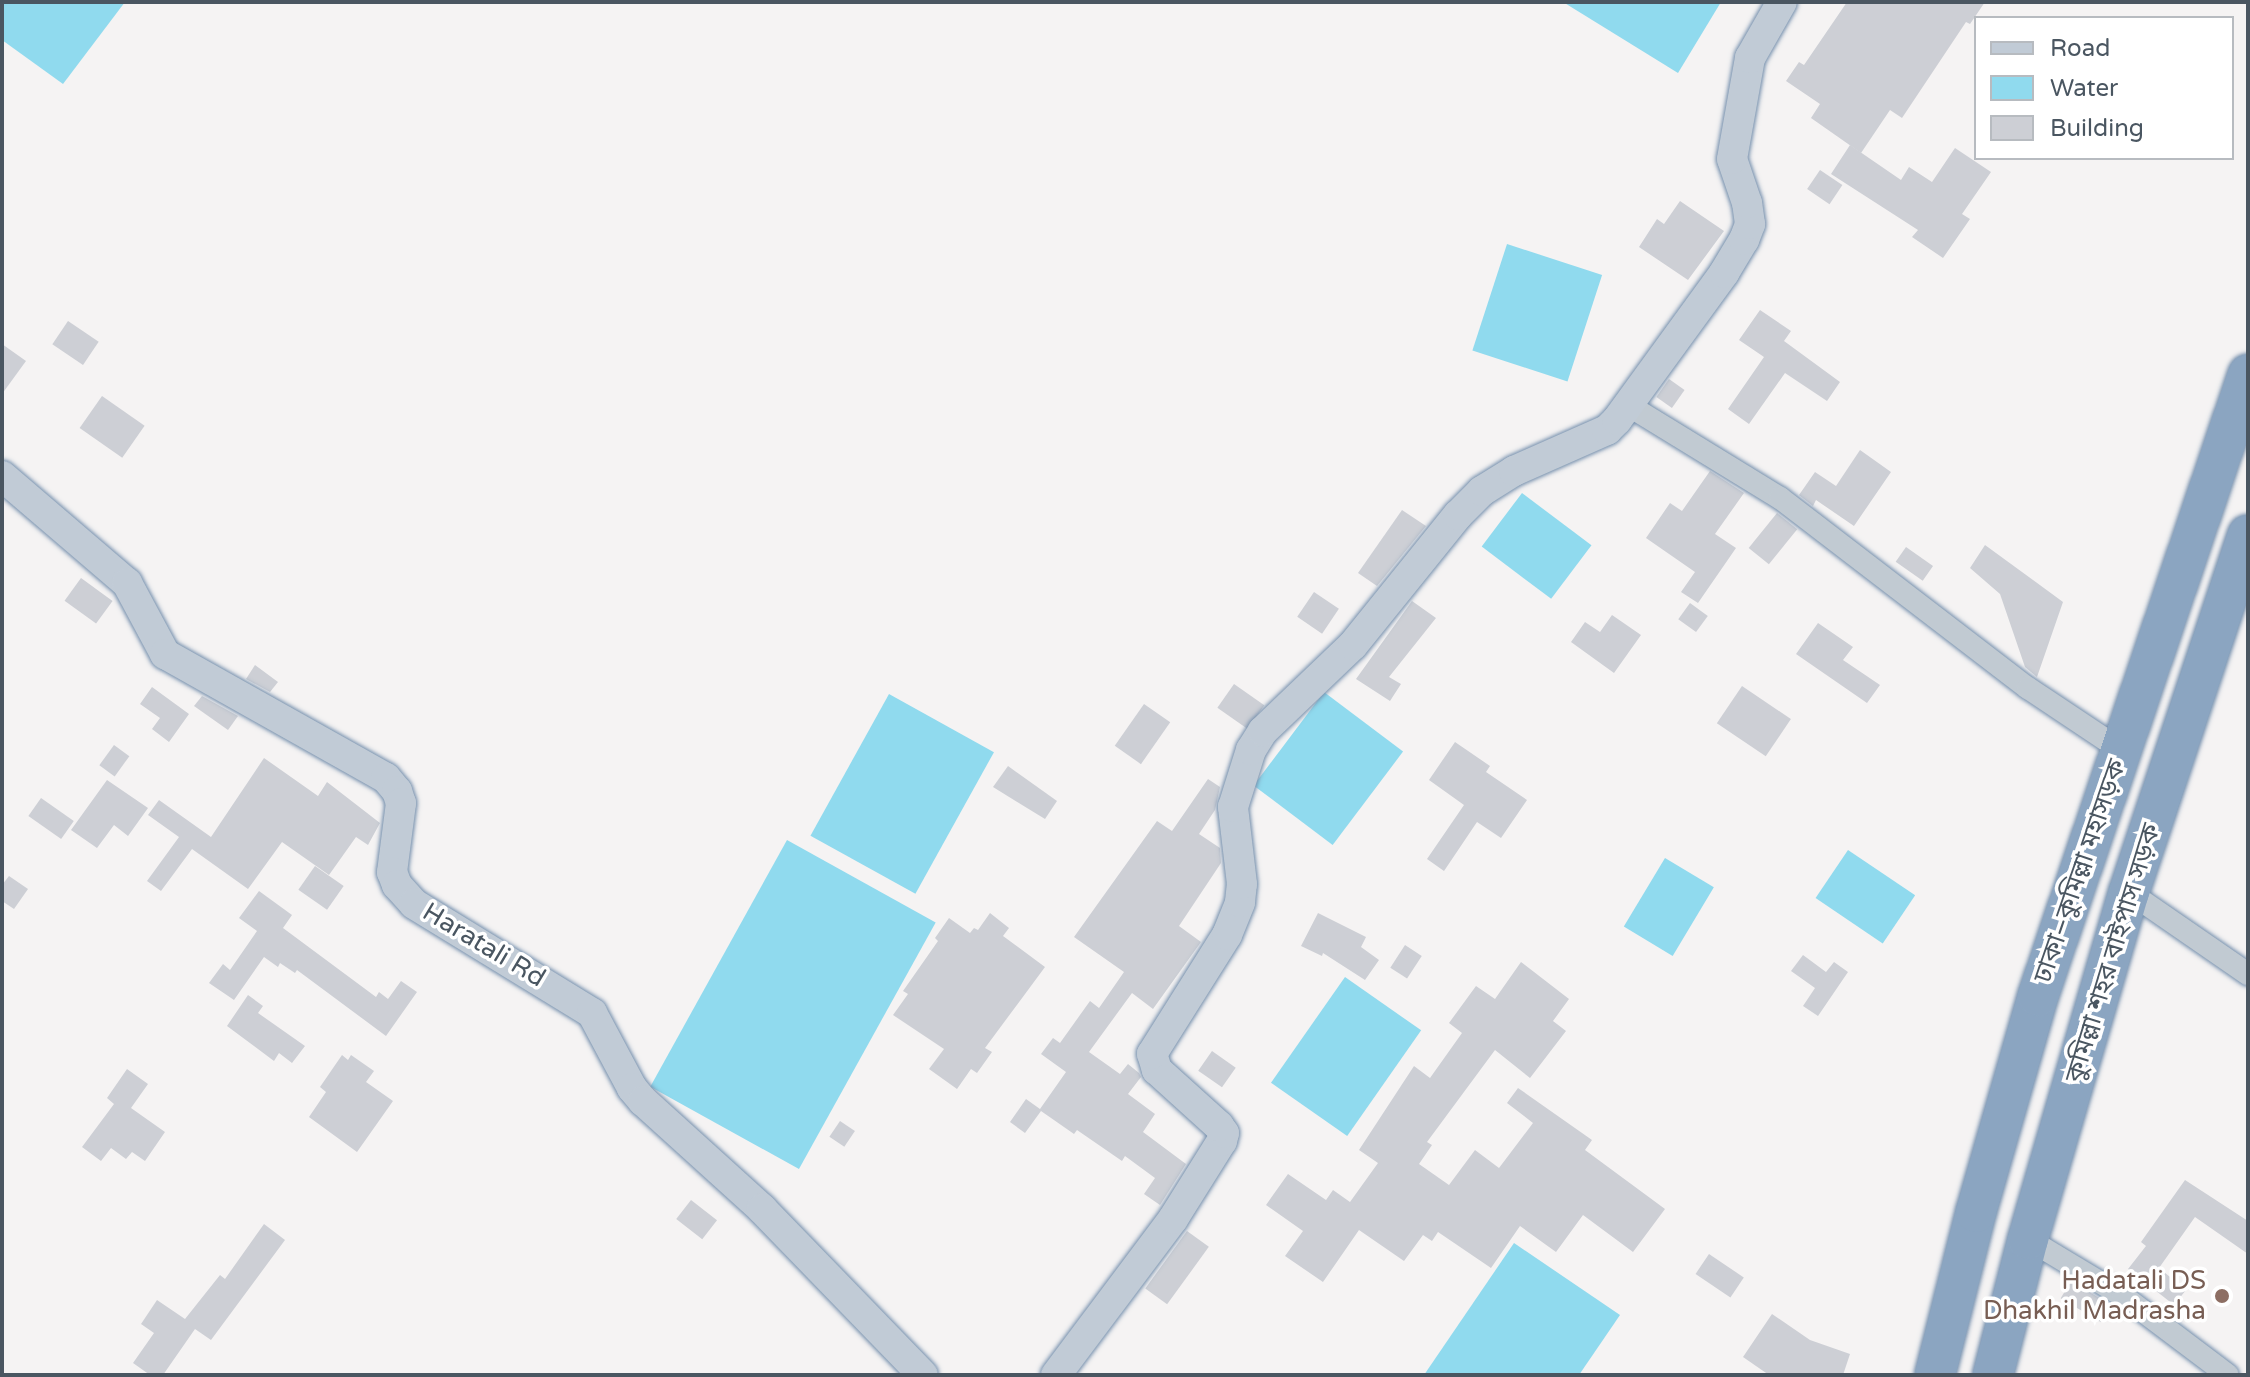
<!DOCTYPE html>
<meta charset="utf-8">
<style>
body{margin:0}
#map{position:relative;width:2250px;height:1377px;overflow:hidden;background:#f5f3f3;font-family:"Varela Round","Noto Sans Bengali",sans-serif}
div>[style]{position:absolute}
[style*='--x']{left:calc(var(--x)*1px);top:calc(var(--y)*1px);width:calc(var(--w)*1px);rotate:calc(var(--a)*1deg)}
.water>*{inset:0;background:#90daee;transform-origin:0 0}
.building>*{inset:0;background:#cdcfd5;transform-origin:0 0}
.roads{filter:drop-shadow(0 0 2px #7690ad) drop-shadow(0 0 2px #7690ad)}
.street>*{height:22px;margin:-11px;padding:0 11px;transform-origin:11px;border-radius:11px;background:#c1cad2}
.secondary>*{height:30px;margin:-15px;padding:0 15px;transform-origin:15px;border-radius:15px;background:#c1cbd6}
.highway>*{height:40px;margin:-20px;padding:0 20px;transform-origin:20px;border-radius:20px;background:#8ba5c1}
.dots>*{width:22px;height:22px;translate:-50% -50%;box-sizing:border-box;border:4px solid #fff;border-radius:50%}
span{translate:-50% -50%;white-space:nowrap;text-align:center;line-height:1.15;-webkit-text-stroke:7px #fff;paint-order:stroke}
.street-label{font-size:26px;color:#4a5661}
.education-label{font-size:26px;color:#785e54}
.right{translate:-100% -50%;text-align:right}
.frame{position:absolute;inset:0;border:4px solid #4a5661;pointer-events:none}
.legend{position:absolute;left:1974px;top:16px;width:260px;height:144px;box-sizing:border-box;background:#fff;border:2px solid #b7bbc0;margin:0;padding:10px 14px;list-style:none;font-size:24px;color:#4a5661}
.legend li{display:flex;align-items:center;gap:16px;height:40px}
.legend b{width:40px;border:2px solid #b7bbc0}
</style>
<div id="map">
<div class="water">
<i style="clip-path:polygon(2px 2px,125px 2px,63px 84px,2px 40px)"></i>
<i style="clip-path:polygon(1563px 2px,1721px 2px,1678px 73px)"></i>
<i style="left:1507px;top:244px;width:100px;height:112px;rotate:18deg"></i>
<i style="left:1522px;top:493px;width:87px;height:67px;rotate:37deg"></i>
<i style="left:1324px;top:692px;width:99px;height:117px;rotate:37deg"></i>
<i style="left:889px;top:694px;width:120px;height:162px;rotate:29deg"></i>
<i style="left:787px;top:840px;width:170px;height:282px;rotate:29deg"></i>
<i style="left:1848px;top:850px;width:81px;height:58px;rotate:34deg"></i>
<i style="left:1665px;top:858px;width:57px;height:80px;rotate:31deg"></i>
<i style="left:1345px;top:977px;width:93px;height:129px;rotate:35deg"></i>
<i style="clip-path:polygon(1514px 1243px,1620px 1315px,1579px 1375px,1424px 1375px)"></i>
</div>
<div class="building">
<i style="clip-path:polygon(1847px 2px,1985px 2px,1970px 24px,1966px 22px,1902px 118px,1890px 110px,1861px 153px,1811px 118px,1820px 104px,1786px 81px,1799px 62px,1804px 65px)"></i>
<i style="clip-path:polygon(1850px 145px,1901px 180px,1909px 167px,1932px 182px,1955px 148px,1991px 172px,1962px 214px,1970px 219px,1943px 258px,1912px 237px,1918px 230px,1831px 174px)"></i>
<i style="left:1820px;top:170px;width:27px;height:23px;rotate:34deg"></i>
<i style="clip-path:polygon(1680px 201px,1724px 231px,1688px 280px,1639px 247px,1657px 219px,1664px 224px)"></i>
<i style="clip-path:polygon(1760px 310px,1791px 331px,1784px 341px,1840px 382px,1827px 401px,1785px 373px,1749px 424px,1728px 409px,1764px 357px,1739px 340px)"></i>
<i style="left:68px;top:321px;width:37px;height:28px;rotate:34deg"></i>
<i style="clip-path:polygon(2px 344px,26px 361px,2px 394px)"></i>
<i style="left:1669px;top:379px;width:19px;height:22px;rotate:35deg"></i>
<i style="left:102px;top:396px;width:52px;height:39px;rotate:35deg"></i>
<i style="clip-path:polygon(1860px 450px,1891px 472px,1854px 526px,1816px 500px,1813px 506px,1799px 495px,1815px 472px,1836px 486px)"></i>
<i style="clip-path:polygon(1710px 471px,1744px 493px,1715px 534px,1736px 548px,1698px 603px,1681px 592px,1695px 572px,1646px 538px,1670px 503px,1682px 511px)"></i>
<i style="clip-path:polygon(1402px 510px,1426px 526px,1377px 586px,1358px 573px)"></i>
<i style="left:1777px;top:513px;width:26px;height:45px;rotate:39deg"></i>
<i style="clip-path:polygon(1985px 545px,2063px 602px,2037px 677px,2025px 667px,2000px 594px,1970px 568px)"></i>
<i style="left:1906px;top:547px;width:33px;height:18px;rotate:35deg"></i>
<i style="left:81px;top:578px;width:39px;height:28px;rotate:36deg"></i>
<i style="left:1314px;top:592px;width:30px;height:30px;rotate:34deg"></i>
<i style="clip-path:polygon(1412px 601px,1436px 618px,1389px 677px,1401px 684px,1390px 701px,1356px 679px)"></i>
<i style="left:1690px;top:603px;width:22px;height:20px;rotate:36deg"></i>
<i style="clip-path:polygon(1612px 615px,1641px 635px,1614px 673px,1571px 642px,1585px 622px,1600px 632px)"></i>
<i style="clip-path:polygon(1818px 623px,1853px 647px,1843px 660px,1880px 685px,1867px 703px,1796px 654px)"></i>
<i style="clip-path:polygon(255px 665px,278px 682px,270px 692px,246px 679px)"></i>
<i style="left:1234px;top:684px;width:37px;height:29px;rotate:35deg"></i>
<i style="left:1742px;top:686px;width:59px;height:45px;rotate:34deg"></i>
<i style="clip-path:polygon(152px 687px,189px 714px,169px 742px,152px 729px,160px 718px,140px 704px)"></i>
<i style="clip-path:polygon(202px 696px,238px 716px,228px 730px,194px 706px)"></i>
<i style="left:1144px;top:704px;width:32px;height:51px;rotate:35deg"></i>
<i style="clip-path:polygon(1455px 742px,1490px 766px,1486px 772px,1527px 800px,1501px 838px,1477px 822px,1444px 871px,1427px 859px,1464px 805px,1429px 780px)"></i>
<i style="left:114px;top:745px;width:19px;height:25px;rotate:36deg"></i>
<i style="clip-path:polygon(264px 758px,318px 796px,327px 782px,380px 823px,368px 845px,356px 837px,329px 875px,282px 842px,248px 889px,192px 849px,161px 891px,147px 881px,179px 837px,148px 815px,159px 800px,211px 837px)"></i>
<i style="clip-path:polygon(1008px 766px,1057px 801px,1045px 819px,993px 787px)"></i>
<i style="clip-path:polygon(1208px 779px,1220px 787px,1215px 810px,1199px 834px,1220px 848px,1221px 863px,1179px 926px,1201px 942px,1153px 1009px,1132px 993px,1089px 1052px,1120px 1074px,1128px 1064px,1139px 1073px,1141px 1077px,1128px 1094px,1155px 1114px,1143px 1132px,1186px 1164px,1160px 1205px,1144px 1194px,1155px 1178px,1125px 1156px,1122px 1161px,1077px 1130px,1074px 1134px,1041px 1111px,1025px 1133px,1010px 1122px,1026px 1099px,1040px 1109px,1066px 1072px,1041px 1054px,1053px 1038px,1060px 1043px,1090px 1001px,1099px 1008px,1124px 972px,1074px 937px,1157px 821px,1172px 831px)"></i>
<i style="clip-path:polygon(107px 780px,148px 808px,128px 836px,114px 825px,97px 848px,71px 830px)"></i>
<i style="left:41px;top:798px;width:40px;height:22px;rotate:35deg"></i>
<i style="left:315px;top:866px;width:35px;height:29px;rotate:35deg"></i>
<i style="clip-path:polygon(9px 876px,28px 889px,14px 909px,2px 901px,2px 885px)"></i>
<i style="clip-path:polygon(259px 891px,292px 915px,283px 928px,376px 997px,379px 992px,388px 999px,401px 981px,417px 992px,386px 1036px,297px 970px,295px 973px,280px 963px,278px 967px,264px 957px,234px 1000px,209px 983px,223px 964px,230px 970px,257px 931px,239px 918px)"></i>
<i style="clip-path:polygon(990px 913px,1009px 928px,1003px 936px,1045px 967px,985px 1048px,992px 1052px,977px 1073px,971px 1069px,957px 1089px,929px 1069px,944px 1049px,893px 1015px,908px 994px,903px 991px,938px 941px,935px 938px,949px 918px,970px 933px,974px 928px,978px 930px)"></i>
<i style="clip-path:polygon(1318px 913px,1366px 937px,1361px 947px,1379px 960px,1365px 980px,1323px 953px,1322px 956px,1301px 946px)"></i>
<i style="left:1405px;top:945px;width:20px;height:27px;rotate:33deg"></i>
<i style="clip-path:polygon(1803px 955px,1826px 972px,1834px 962px,1848px 972px,1818px 1016px,1803px 1006px,1815px 988px,1791px 971px)"></i>
<i style="clip-path:polygon(1521px 962px,1569px 999px,1553px 1021px,1566px 1031px,1530px 1078px,1495px 1050px,1427px 1142px,1432px 1145px,1419px 1164px,1449px 1185px,1475px 1150px,1499px 1168px,1533px 1123px,1507px 1103px,1518px 1088px,1592px 1140px,1585px 1150px,1665px 1209px,1633px 1252px,1583px 1215px,1556px 1252px,1520px 1226px,1491px 1268px,1438px 1232px,1432px 1241px,1423px 1235px,1404px 1261px,1359px 1230px,1323px 1282px,1285px 1256px,1303px 1231px,1266px 1205px,1288px 1174px,1326px 1200px,1333px 1190px,1350px 1202px,1378px 1163px,1359px 1150px,1414px 1066px,1430px 1078px,1462px 1033px,1449px 1023px,1476px 986px,1495px 999px)"></i>
<i style="clip-path:polygon(248px 995px,263px 1006px,258px 1013px,305px 1046px,292px 1063px,279px 1053px,274px 1061px,227px 1026px)"></i>
<i style="left:1212px;top:1051px;width:29px;height:24px;rotate:35deg"></i>
<i style="clip-path:polygon(342px 1055px,348px 1060px,351px 1055px,374px 1071px,366px 1082px,393px 1101px,357px 1152px,309px 1117px,326px 1092px,320px 1087px)"></i>
<i style="clip-path:polygon(127px 1069px,148px 1084px,131px 1108px,165px 1132px,145px 1161px,132px 1152px,126px 1159px,111px 1148px,101px 1161px,82px 1147px,114px 1104px,107px 1098px)"></i>
<i style="left:840px;top:1121px;width:18px;height:19px;rotate:34deg"></i>
<i style="clip-path:polygon(2185px 1180px,2248px 1221px,2248px 1254px,2195px 1217px,2159px 1268px,2186px 1290px,2174px 1305px,2128px 1269px,2146px 1246px,2141px 1242px)"></i>
<i style="left:691px;top:1200px;width:33px;height:24px;rotate:38deg"></i>
<i style="clip-path:polygon(264px 1224px,285px 1240px,211px 1340px,195px 1329px,163px 1375px,150px 1375px,133px 1363px,154px 1333px,141px 1324px,157px 1300px,185px 1319px,220px 1275px,225px 1279px)"></i>
<i style="left:1187px;top:1231px;width:27px;height:71px;rotate:36deg"></i>
<i style="left:1709px;top:1254px;width:42px;height:24px;rotate:34deg"></i>
<i style="left:2071px;top:1281px;width:47px;height:20px;rotate:31deg"></i>
<i style="clip-path:polygon(1772px 1314px,1810px 1340px,1850px 1354px,1843px 1375px,1769px 1375px,1743px 1357px)"></i>
</div>
<div class="roads">
<div class="street">
<i style="--x:1628;--y:405;--w:178;--a:31.5"></i>
<i style="--x:1780;--y:498;--w:312;--a:37.5"></i>
<i style="--x:2028;--y:688;--w:112;--a:33.7"></i>
<i style="--x:2129;--y:892;--w:145;--a:34.6"></i>
<i style="--x:2028;--y:1239;--w:111;--a:31"></i>
<i style="--x:2123;--y:1296;--w:131;--a:37"></i>
</div>
<div class="secondary">
<i style="--x:2;--y:476;--w:165;--a:40.6"></i>
<i style="--x:127;--y:583;--w:81;--a:61.8"></i>
<i style="--x:165;--y:654;--w:253;--a:29.3"></i>
<i style="--x:386;--y:778;--w:17;--a:50"></i>
<i style="--x:397;--y:791;--w:13;--a:72"></i>
<i style="--x:401;--y:803;--w:70;--a:97.4"></i>
<i style="--x:392;--y:872;--w:14;--a:69"></i>
<i style="--x:397;--y:885;--w:25;--a:48"></i>
<i style="--x:414;--y:904;--w:209;--a:31.5"></i>
<i style="--x:592;--y:1013;--w:85;--a:61.9"></i>
<i style="--x:632;--y:1088;--w:17;--a:50"></i>
<i style="--x:643;--y:1101;--w:161;--a:42.2"></i>
<i style="--x:762;--y:1209;--w:231;--a:45.9"></i>
<i style="--x:1056;--y:1375;--w:195;--a:-53.1"></i>
<i style="--x:1173;--y:1219;--w:92;--a:-57.9"></i>
<i style="--x:1222;--y:1141;--w:8;--a:-76"></i>
<i style="--x:1224;--y:1133;--w:9;--a:-126"></i>
<i style="--x:1219;--y:1126;--w:84;--a:-137.9"></i>
<i style="--x:1157;--y:1070;--w:17;--a:-107"></i>
<i style="--x:1152;--y:1054;--w:141;--a:-57.8"></i>
<i style="--x:1227;--y:935;--w:35;--a:-68"></i>
<i style="--x:1240;--y:902;--w:18;--a:-84"></i>
<i style="--x:1242;--y:884;--w:78;--a:-96.7"></i>
<i style="--x:1233;--y:807;--w:60;--a:-72.5"></i>
<i style="--x:1251;--y:750;--w:22;--a:-58"></i>
<i style="--x:1263;--y:731;--w:124;--a:-43.7"></i>
<i style="--x:1353;--y:645;--w:167;--a:-51.1"></i>
<i style="--x:1458;--y:515;--w:34;--a:-45"></i>
<i style="--x:1482;--y:491;--w:38;--a:-32"></i>
<i style="--x:1514;--y:471;--w:102;--a:-23.8"></i>
<i style="--x:1607;--y:430;--w:14;--a:-45"></i>
<i style="--x:1617;--y:420;--w:182;--a:-53.9"></i>
<i style="--x:1724;--y:273;--w:39;--a:-59"></i>
<i style="--x:1744;--y:240;--w:17;--a:-69"></i>
<i style="--x:1750;--y:224;--w:21;--a:-98"></i>
<i style="--x:1747;--y:203;--w:46;--a:-108.8"></i>
<i style="--x:1732;--y:159;--w:103;--a:-79.9"></i>
<i style="--x:1750;--y:58;--w:64;--a:-60.3"></i>
</div>
<div class="highway">
<i style="--x:1935;--y:1375;--w:168;--a:-75.9"></i>
<i style="--x:1976;--y:1212;--w:225;--a:-74"></i>
<i style="--x:2038;--y:996;--w:656;--a:-71.32"></i>
<i style="--x:1993;--y:1375;--w:140;--a:-75.6"></i>
<i style="--x:2028;--y:1239;--w:361;--a:-73.8"></i>
<i style="--x:2129;--y:892;--w:376;--a:-71.6"></i>
</div>
</div>
<div class="dots">
<i style="left:2222px;top:1296px;background:#8d6e63"></i>
</div>
<div class="street-label">
<span style="left:2080px;top:871px;rotate:-71deg">ঢাকা–কুমিল্লা মহাসড়ক</span>
<span style="left:484px;top:945px;rotate:31deg">Haratali Rd</span>
<span style="left:2113px;top:953px;rotate:-73deg">কুমিল্লা শহর বাইপাস সড়ক</span>
</div>
<div class="education-label">
<span class="right" style="left:2206px;top:1296px">Hadatali DS<br>Dhakhil Madrasha</span>
</div>
<div class="frame"></div>
<ul class="legend">
<li><b style="height:10px;background:#c1cbd6"></b>Road</li>
<li><b style="height:22px;background:#90daee"></b>Water</li>
<li><b style="height:22px;background:#cdcfd5"></b>Building</li>
</ul>
</div>
